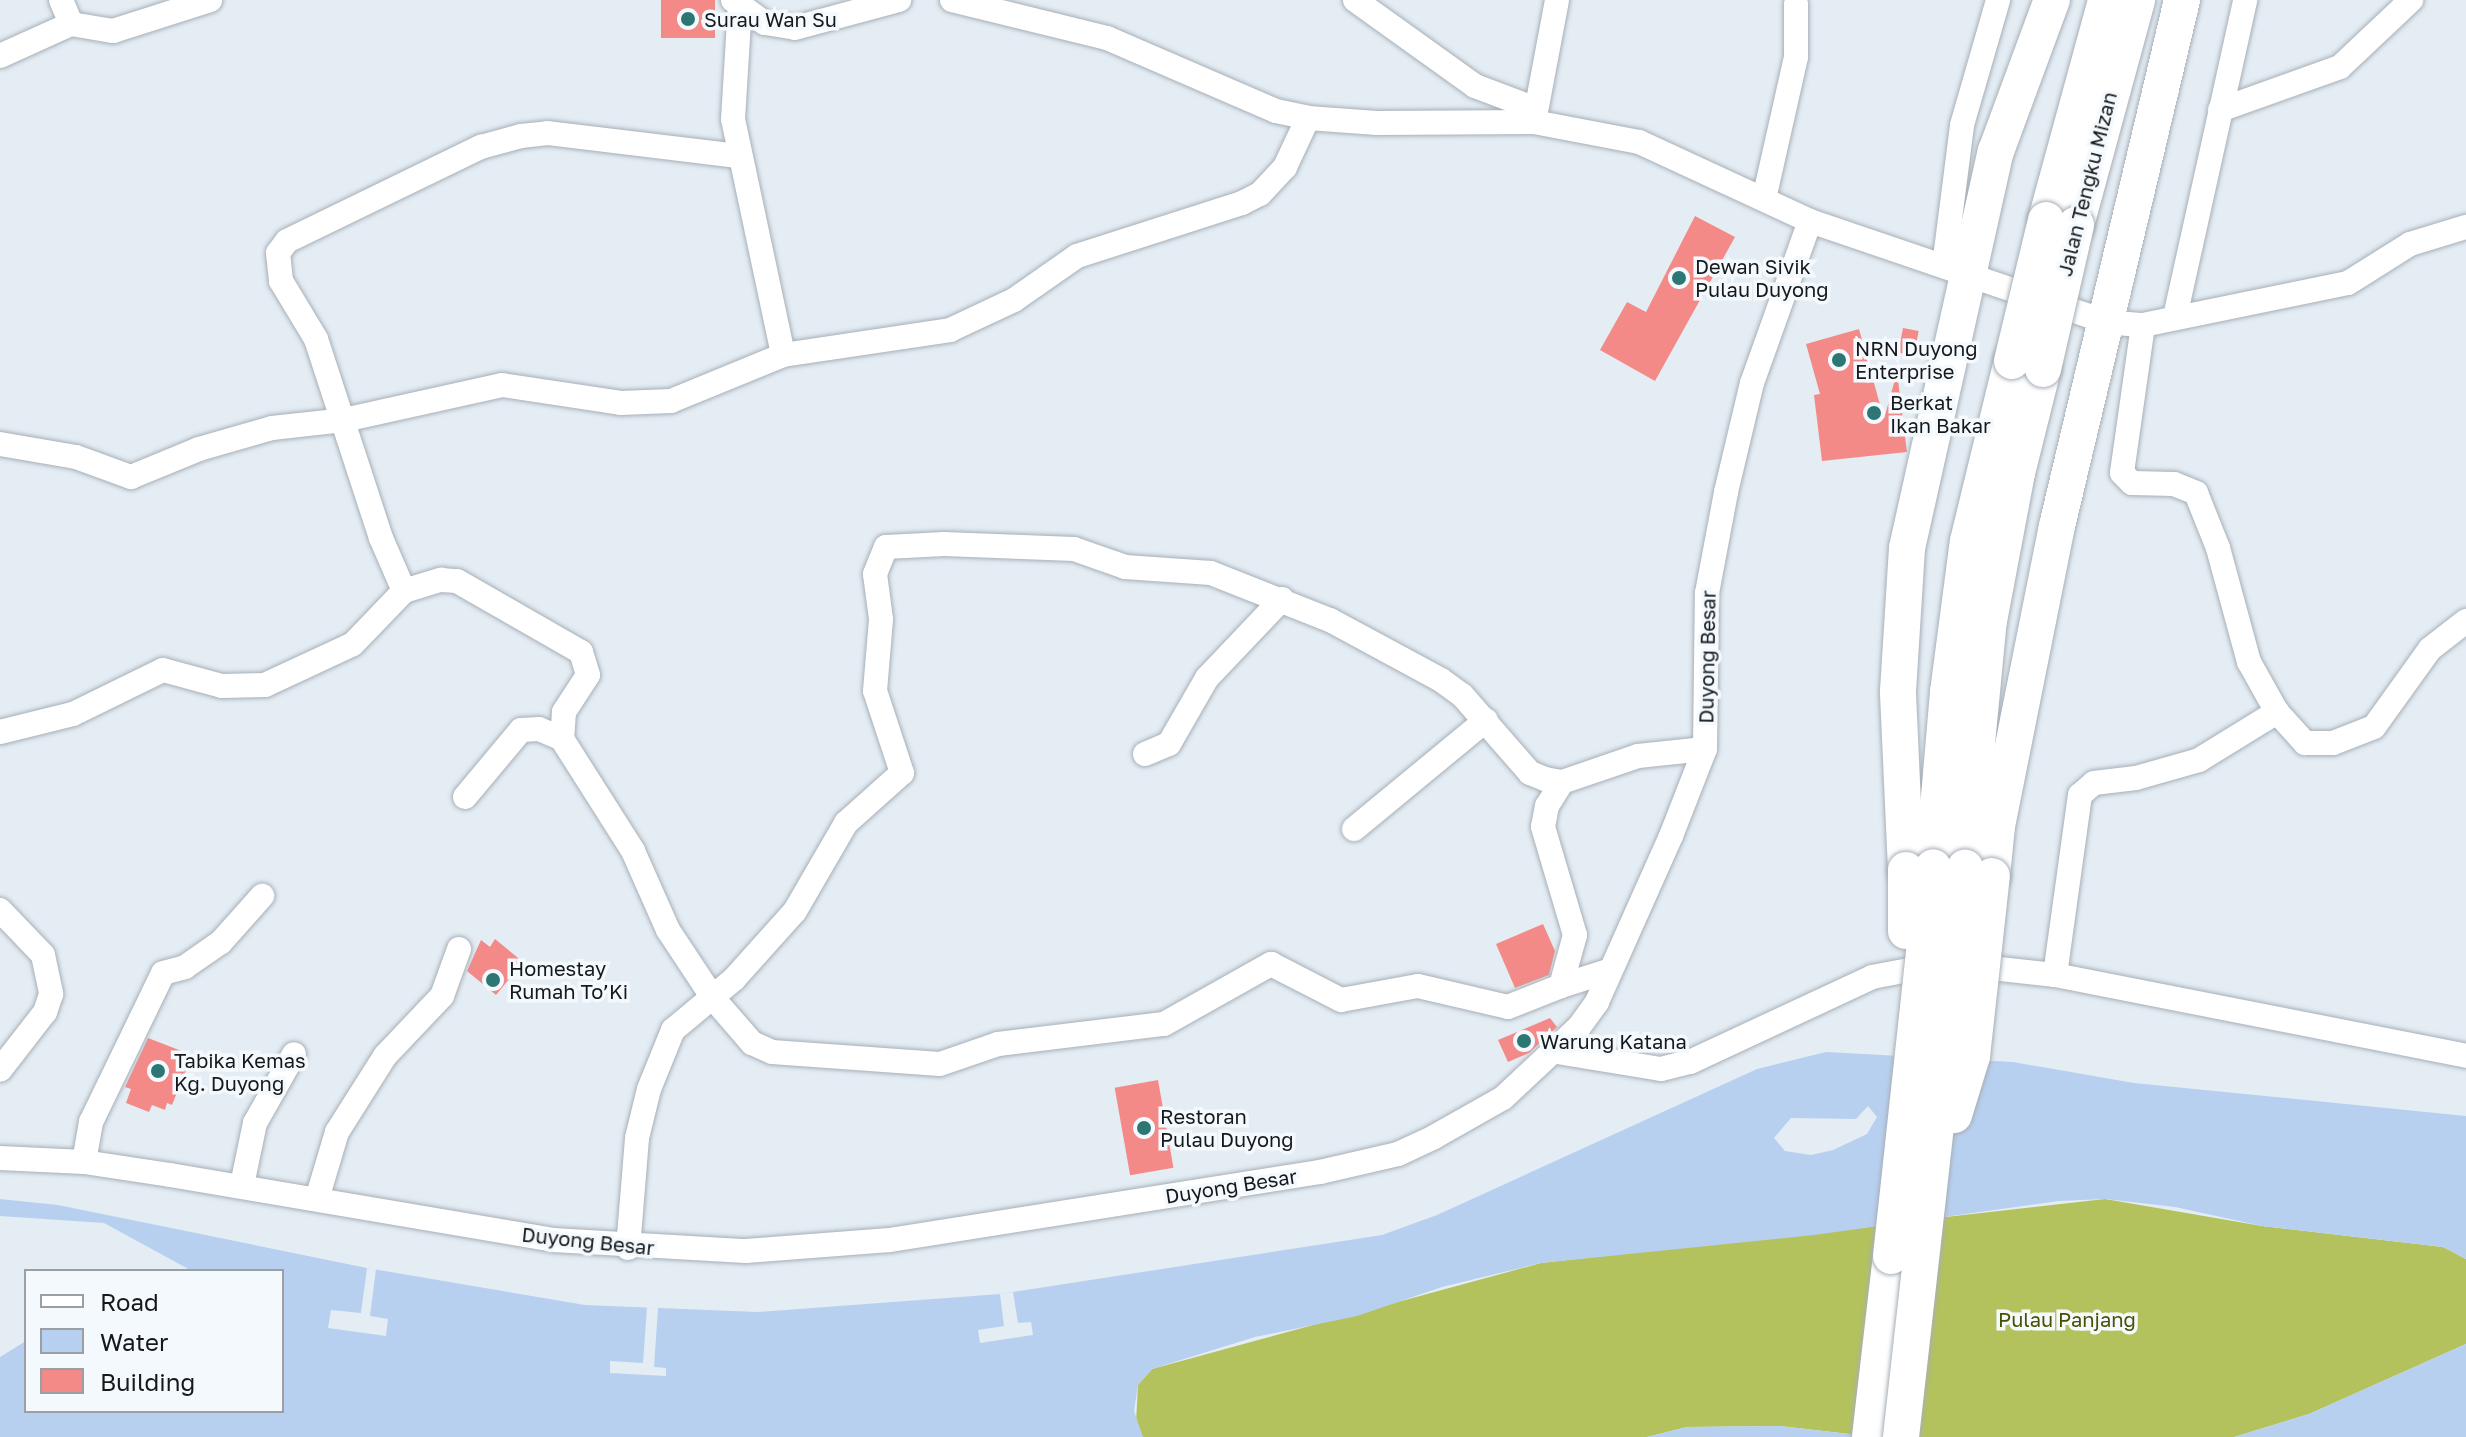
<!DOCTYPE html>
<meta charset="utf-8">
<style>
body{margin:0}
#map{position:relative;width:2466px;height:1437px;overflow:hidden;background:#e4edf4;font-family:"Golos Text",sans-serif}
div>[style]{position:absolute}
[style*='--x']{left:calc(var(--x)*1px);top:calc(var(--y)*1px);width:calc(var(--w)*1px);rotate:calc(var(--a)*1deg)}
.forest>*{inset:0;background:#b4c25d}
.water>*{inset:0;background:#b8d0f0}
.pier>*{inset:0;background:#e4edf4}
.building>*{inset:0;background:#f38a88;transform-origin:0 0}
.roads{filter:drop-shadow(0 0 2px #a7afb7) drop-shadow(0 0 2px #a7afb7)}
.minor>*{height:24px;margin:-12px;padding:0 12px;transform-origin:12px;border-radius:12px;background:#fff}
.highway>*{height:36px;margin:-18px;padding:0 18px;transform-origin:18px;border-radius:18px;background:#fff}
.bridges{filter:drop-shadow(0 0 2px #a7afb7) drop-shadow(0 0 2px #a7afb7)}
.highway-bridge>*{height:36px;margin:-18px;padding:0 18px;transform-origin:18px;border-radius:18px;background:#fff}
.dots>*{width:22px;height:22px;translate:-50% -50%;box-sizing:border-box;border:4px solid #f4f9fe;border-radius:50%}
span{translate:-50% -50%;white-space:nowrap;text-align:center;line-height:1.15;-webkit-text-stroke:7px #f4f9fe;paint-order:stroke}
.poi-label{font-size:20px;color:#16191c}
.left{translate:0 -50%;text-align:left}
.street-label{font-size:20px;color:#16191c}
.park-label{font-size:20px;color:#495000}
.legend{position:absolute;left:24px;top:1269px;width:260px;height:144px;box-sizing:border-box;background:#f4f9fe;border:2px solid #9b9fa4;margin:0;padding:10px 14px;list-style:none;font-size:24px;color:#16191c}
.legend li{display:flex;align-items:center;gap:16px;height:40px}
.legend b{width:40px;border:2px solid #9b9fa4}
</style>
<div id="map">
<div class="forest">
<i style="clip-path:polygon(2105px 1199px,2262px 1226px,2443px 1247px,2466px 1259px,2466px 1344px,2309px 1414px,2234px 1437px,1875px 1437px,1780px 1426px,1687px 1427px,1647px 1437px,1143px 1437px,1136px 1422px,1138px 1385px,1152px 1369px,1541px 1263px)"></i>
</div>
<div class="water">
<i style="clip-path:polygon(evenodd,1826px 1052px,2013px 1062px,2134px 1083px,2466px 1116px,2466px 1259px,2443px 1247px,2262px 1226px,2175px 1207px,2105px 1199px,2059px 1201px,1814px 1235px,1541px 1263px,1442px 1287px,1357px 1316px,1255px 1337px,1152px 1369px,1138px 1385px,1134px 1411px,1143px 1437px,0 1437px,0 1357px,26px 1341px,26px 1411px,282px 1411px,282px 1271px,192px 1271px,104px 1223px,0 1216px,0 1199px,58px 1205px,367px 1268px,585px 1305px,758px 1312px,1000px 1294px,1382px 1235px,1437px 1215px,1757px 1069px,1826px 1052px,1868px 1106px,1877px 1117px,1867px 1134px,1833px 1150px,1811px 1155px,1785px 1151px,1774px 1138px,1791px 1118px,1856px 1119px,1868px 1106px)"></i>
<i style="clip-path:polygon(2466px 1344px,2466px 1437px,2234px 1437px,2309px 1414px)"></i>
<i style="clip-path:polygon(1780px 1426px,1875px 1437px,1647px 1437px,1687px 1427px)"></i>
</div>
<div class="pier">
<i style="clip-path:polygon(367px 1268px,376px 1269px,370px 1316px,388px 1319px,386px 1336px,328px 1328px,331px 1310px,361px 1313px)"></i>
<i style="clip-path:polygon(1013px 1292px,1018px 1323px,1031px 1322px,1033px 1335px,980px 1343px,978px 1330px,1004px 1326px,1000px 1294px)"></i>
<i style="clip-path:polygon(647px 1307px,658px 1308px,654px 1367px,666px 1368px,666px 1376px,610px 1373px,610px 1361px,643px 1363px)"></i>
</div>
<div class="building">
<i style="left:661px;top:0;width:54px;height:38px"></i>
<i style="clip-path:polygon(1695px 216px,1735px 237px,1655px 381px,1600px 350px,1627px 302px,1646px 312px)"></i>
<i style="left:1903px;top:328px;width:16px;height:25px;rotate:11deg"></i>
<i style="clip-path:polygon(1859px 329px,1884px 419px,1897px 372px,1907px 452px,1822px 461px,1814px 395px,1820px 394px,1806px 344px)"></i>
<i style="clip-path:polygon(1543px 924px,1555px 951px,1549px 975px,1515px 988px,1496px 944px)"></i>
<i style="clip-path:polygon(495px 939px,523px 962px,496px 995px,467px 971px,481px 940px,490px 947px)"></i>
<i style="clip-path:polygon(1550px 1018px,1557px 1027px,1529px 1053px,1508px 1062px,1498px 1040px)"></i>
<i style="clip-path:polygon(148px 1038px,192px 1055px,172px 1105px,167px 1103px,165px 1110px,152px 1105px,149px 1112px,126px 1103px,131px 1089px,125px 1087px)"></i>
<i style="left:1158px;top:1080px;width:89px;height:44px;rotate:80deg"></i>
</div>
<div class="roads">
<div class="minor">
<i style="--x:61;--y:0;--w:26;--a:67"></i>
<i style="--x:733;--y:0;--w:39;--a:36"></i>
<i style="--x:765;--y:23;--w:30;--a:9"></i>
<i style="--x:795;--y:28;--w:108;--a:-15.1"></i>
<i style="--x:952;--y:0;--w:160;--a:13.8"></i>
<i style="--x:1107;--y:38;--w:184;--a:23.4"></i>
<i style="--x:1276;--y:111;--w:33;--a:12"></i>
<i style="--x:1308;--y:118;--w:69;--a:4.1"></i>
<i style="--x:1377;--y:123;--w:157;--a:-0.4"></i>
<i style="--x:1534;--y:122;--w:107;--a:10.8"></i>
<i style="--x:1639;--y:142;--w:188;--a:24.8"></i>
<i style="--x:1810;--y:221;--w:313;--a:18.8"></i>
<i style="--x:2106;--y:322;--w:37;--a:5"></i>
<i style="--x:2143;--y:325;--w:209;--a:-11.6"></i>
<i style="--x:2348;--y:283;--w:73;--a:-32.2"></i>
<i style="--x:2410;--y:244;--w:59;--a:-16.9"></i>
<i style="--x:1355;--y:0;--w:148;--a:35.6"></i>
<i style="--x:1475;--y:86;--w:65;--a:20.7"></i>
<i style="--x:740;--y:5;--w:114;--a:93.5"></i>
<i style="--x:733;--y:119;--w:241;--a:78"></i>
<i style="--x:0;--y:56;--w:78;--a:-24.3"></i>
<i style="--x:71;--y:24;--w:43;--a:9.5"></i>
<i style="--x:113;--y:31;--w:102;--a:-17.7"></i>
<i style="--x:2220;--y:110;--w:127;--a:-19.7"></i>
<i style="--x:2340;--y:67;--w:98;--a:-43.3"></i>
<i style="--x:1534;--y:122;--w:124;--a:-79.3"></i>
<i style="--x:1764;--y:199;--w:146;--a:-77.3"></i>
<i style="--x:1796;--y:57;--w:53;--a:-90"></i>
<i style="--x:1944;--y:266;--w:142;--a:-82.7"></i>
<i style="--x:1962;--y:125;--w:130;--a:-73.9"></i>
<i style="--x:2175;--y:317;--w:325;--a:-77.5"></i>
<i style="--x:2143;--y:325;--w:149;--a:98.1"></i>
<i style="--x:2122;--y:473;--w:14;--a:45"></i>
<i style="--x:2132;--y:483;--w:42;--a:1.4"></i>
<i style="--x:2174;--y:484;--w:24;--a:22"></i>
<i style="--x:2196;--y:493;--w:59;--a:68.2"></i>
<i style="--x:2218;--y:548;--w:118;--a:74.8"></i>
<i style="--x:2249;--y:662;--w:57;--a:60.8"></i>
<i style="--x:2277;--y:712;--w:42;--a:47.9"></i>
<i style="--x:2305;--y:743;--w:28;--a:0"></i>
<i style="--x:2333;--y:743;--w:44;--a:-21.3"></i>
<i style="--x:2374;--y:727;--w:96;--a:-54.3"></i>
<i style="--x:2430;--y:649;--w:46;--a:-37.9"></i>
<i style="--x:0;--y:444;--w:77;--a:9.7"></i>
<i style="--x:76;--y:457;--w:59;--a:20"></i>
<i style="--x:131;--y:477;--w:74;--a:-22.4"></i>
<i style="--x:199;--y:449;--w:76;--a:-16"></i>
<i style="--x:272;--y:428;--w:72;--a:-6.3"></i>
<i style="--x:344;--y:420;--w:162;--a:-12.5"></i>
<i style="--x:502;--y:385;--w:120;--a:8.6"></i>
<i style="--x:621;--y:403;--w:50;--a:-2.3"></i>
<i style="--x:671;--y:401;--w:121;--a:-22.3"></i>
<i style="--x:783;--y:355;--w:169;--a:-8.5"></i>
<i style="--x:950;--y:330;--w:71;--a:-25.1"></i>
<i style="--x:1014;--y:300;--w:77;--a:-34.9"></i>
<i style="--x:1077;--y:256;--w:173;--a:-17.8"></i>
<i style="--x:1242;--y:203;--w:20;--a:-27"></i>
<i style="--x:1260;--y:194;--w:37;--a:-47"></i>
<i style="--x:1285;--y:167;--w:54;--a:-64.9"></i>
<i style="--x:404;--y:591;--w:58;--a:-113.5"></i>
<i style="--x:381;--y:538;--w:209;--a:-108.1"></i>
<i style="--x:316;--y:339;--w:68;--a:-121.1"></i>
<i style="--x:281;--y:281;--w:28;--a:-96"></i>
<i style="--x:278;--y:253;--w:15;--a:-53"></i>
<i style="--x:287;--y:241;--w:216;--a:-25.9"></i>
<i style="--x:481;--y:147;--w:41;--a:-15.4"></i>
<i style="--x:521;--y:136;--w:27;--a:-6"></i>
<i style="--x:548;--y:133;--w:192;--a:6.9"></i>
<i style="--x:0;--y:732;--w:75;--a:-13.9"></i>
<i style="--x:73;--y:714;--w:100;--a:-26.1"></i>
<i style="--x:163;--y:670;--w:61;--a:15.2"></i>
<i style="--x:222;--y:686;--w:43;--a:-1.3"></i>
<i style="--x:265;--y:685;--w:97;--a:-25"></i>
<i style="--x:353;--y:644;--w:74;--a:-46.1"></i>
<i style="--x:404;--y:591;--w:39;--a:-17"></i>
<i style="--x:441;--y:580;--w:16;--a:4"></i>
<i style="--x:457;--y:581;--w:143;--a:29.8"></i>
<i style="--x:581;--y:652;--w:24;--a:73"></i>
<i style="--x:588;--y:675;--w:44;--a:123"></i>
<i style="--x:564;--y:712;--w:27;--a:94"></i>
<i style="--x:562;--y:739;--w:133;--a:57.6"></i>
<i style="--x:633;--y:851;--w:86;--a:66.1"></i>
<i style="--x:668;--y:930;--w:82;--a:56.5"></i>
<i style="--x:713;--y:998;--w:60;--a:49.1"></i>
<i style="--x:752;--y:1043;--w:22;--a:24"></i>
<i style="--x:772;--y:1052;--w:168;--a:4.1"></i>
<i style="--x:940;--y:1064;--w:61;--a:-19"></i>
<i style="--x:998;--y:1044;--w:167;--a:-6.9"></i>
<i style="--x:1164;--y:1024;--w:123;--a:-29.3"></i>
<i style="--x:1271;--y:964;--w:79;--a:27.2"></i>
<i style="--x:1341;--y:1000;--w:78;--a:-10.3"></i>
<i style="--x:1418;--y:986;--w:92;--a:13.1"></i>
<i style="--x:1508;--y:1007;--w:57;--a:-21.6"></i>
<i style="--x:1145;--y:754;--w:26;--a:-23"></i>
<i style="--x:1169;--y:744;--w:76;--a:-60.1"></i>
<i style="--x:1207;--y:678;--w:109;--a:-46.5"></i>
<i style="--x:1562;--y:782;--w:28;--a:122"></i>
<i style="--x:1547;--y:806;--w:21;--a:101"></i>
<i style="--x:1543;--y:827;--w:113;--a:73.5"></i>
<i style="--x:1575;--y:935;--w:53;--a:105.4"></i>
<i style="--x:1561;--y:986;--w:52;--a:-17.7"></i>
<i style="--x:465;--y:797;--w:87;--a:-50.1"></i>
<i style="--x:521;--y:730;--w:18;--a:-3"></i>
<i style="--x:539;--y:729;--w:25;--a:23"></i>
<i style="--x:1354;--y:829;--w:171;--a:-39.5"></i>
<i style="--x:0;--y:910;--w:62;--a:46.3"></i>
<i style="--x:43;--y:955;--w:40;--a:78"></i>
<i style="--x:51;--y:994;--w:19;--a:108"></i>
<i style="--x:45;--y:1012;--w:73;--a:127.8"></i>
<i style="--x:2055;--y:975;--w:182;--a:-82.1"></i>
<i style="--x:2080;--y:795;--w:18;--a:-41"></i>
<i style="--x:2094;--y:783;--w:42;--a:-6.8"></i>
<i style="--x:2136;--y:778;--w:66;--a:-15.9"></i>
<i style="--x:2199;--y:760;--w:92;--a:-31.6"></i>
<i style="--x:1557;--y:1052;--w:105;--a:9.3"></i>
<i style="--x:1661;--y:1069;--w:30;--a:-14"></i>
<i style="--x:1690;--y:1062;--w:201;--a:-25"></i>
<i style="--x:1872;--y:977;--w:75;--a:-10.7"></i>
<i style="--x:1946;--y:963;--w:110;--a:6.3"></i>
<i style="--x:2055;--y:975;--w:419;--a:11.1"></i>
<i style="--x:0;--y:1158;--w:84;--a:2.7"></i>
<i style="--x:84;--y:1162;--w:87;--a:8.6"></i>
<i style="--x:170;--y:1175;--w:388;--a:9.6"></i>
<i style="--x:553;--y:1240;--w:193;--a:3.3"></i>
<i style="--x:746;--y:1251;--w:144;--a:-4.4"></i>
<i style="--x:890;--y:1240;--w:435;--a:-9"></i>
<i style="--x:1320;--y:1172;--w:80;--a:-13"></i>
<i style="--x:1398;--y:1154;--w:40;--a:-25"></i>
<i style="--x:1434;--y:1137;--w:79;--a:-29.5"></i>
<i style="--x:1503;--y:1098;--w:104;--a:-43.1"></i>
<i style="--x:1579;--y:1027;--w:31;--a:-54"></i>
<i style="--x:1597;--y:1002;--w:182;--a:-66"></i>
<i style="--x:1671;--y:836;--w:93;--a:-68.7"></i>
<i style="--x:1705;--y:749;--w:156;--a:-89.3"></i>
<i style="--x:1707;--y:593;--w:103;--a:-79.3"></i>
<i style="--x:1726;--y:492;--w:112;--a:-76.6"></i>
<i style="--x:1752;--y:383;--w:172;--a:-70.3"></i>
<i style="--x:84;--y:1162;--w:41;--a:-80.1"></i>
<i style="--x:91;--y:1122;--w:165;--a:-64.2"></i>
<i style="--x:163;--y:973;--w:23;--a:-15"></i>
<i style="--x:185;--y:967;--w:44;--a:-34.8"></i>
<i style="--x:221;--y:942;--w:62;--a:-48.3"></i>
<i style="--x:242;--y:1185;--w:63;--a:-78.2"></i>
<i style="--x:255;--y:1123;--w:79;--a:-60.5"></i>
<i style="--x:317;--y:1199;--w:70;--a:-73.4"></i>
<i style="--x:337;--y:1132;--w:90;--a:-57.7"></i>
<i style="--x:385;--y:1056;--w:83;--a:-46.5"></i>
<i style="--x:442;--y:996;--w:50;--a:-70.1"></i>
<i style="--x:628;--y:1248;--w:110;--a:-85.3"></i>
<i style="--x:637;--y:1138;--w:50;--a:-76.2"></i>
<i style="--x:649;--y:1089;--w:64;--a:-67.9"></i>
<i style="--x:673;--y:1030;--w:80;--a:-39.9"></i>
<i style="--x:734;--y:979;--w:91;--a:-48.1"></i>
<i style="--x:795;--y:911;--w:102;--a:-59.9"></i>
<i style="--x:846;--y:823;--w:75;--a:-41.8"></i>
<i style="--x:902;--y:773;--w:86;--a:-108.2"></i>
<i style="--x:875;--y:691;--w:72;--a:-85.2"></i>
<i style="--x:881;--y:619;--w:45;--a:-97.6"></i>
<i style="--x:875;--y:574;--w:29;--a:-68"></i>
<i style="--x:886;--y:547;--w:58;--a:-3"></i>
<i style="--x:944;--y:544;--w:130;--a:2.2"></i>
<i style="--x:1074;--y:549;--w:54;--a:19.4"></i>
<i style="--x:1125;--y:567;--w:86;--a:4"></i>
<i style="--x:1211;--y:573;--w:128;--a:21.6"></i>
<i style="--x:1330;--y:620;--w:126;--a:28.4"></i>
<i style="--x:1441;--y:680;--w:26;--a:36"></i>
<i style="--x:1462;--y:695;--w:103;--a:48.9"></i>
<i style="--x:1530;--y:773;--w:16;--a:22"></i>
<i style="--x:1545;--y:779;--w:17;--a:10"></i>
<i style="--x:1562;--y:782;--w:80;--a:-18.9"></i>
<i style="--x:1638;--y:756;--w:67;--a:-6"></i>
</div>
<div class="highway">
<i style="--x:2046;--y:220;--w:228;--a:-74.7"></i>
<i style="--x:2076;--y:225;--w:233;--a:-74.8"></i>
<i style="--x:1933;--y:867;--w:176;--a:-85.1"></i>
<i style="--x:1948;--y:692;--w:152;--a:-82.5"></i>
<i style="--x:1968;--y:541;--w:185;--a:-76.3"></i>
<i style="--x:1965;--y:868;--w:248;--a:-84.5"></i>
<i style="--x:1989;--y:621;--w:151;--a:-79.3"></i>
<i style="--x:2017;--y:473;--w:107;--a:-76"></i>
<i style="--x:1906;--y:870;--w:179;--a:-92.6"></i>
<i style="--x:1898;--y:691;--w:143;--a:-86.4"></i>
<i style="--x:1907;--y:548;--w:407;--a:-77.4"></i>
<i style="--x:1996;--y:151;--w:161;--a:-69.7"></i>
<i style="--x:1992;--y:876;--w:50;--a:-84.3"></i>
<i style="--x:1997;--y:826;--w:306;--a:-78.7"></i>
<i style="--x:2057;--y:526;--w:541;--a:-76.63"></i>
<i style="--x:1870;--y:1437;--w:182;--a:-83.4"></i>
</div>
</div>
<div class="bridges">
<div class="highway-bridge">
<i style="--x:2012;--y:361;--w:145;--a:-76.4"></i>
<i style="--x:2043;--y:369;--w:148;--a:-77.1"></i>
<i style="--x:1906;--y:931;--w:61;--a:-90"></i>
<i style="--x:1954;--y:1115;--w:62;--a:-73"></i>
<i style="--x:1972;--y:1056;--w:181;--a:-83.7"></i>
<i style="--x:1891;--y:1256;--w:391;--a:-83.8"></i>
<i style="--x:1901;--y:1437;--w:573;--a:-83.58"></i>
</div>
</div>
<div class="dots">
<i style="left:688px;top:19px;background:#2c7674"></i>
<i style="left:1679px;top:278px;background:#2c7674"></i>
<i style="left:1839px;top:360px;background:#2c7674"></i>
<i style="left:1874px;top:413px;background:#2c7674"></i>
<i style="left:493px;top:980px;background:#2c7674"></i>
<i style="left:1524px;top:1041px;background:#2c7674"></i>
<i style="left:158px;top:1071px;background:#2c7674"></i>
<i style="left:1144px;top:1128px;background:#2c7674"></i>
</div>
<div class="poi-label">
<span class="left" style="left:704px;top:19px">Surau Wan Su</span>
<span class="left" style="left:1695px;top:278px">Dewan Sivik<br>Pulau Duyong</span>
<span class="left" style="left:1855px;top:360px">NRN Duyong<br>Enterprise</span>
<span class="left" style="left:1890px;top:414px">Berkat<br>Ikan Bakar</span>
<span class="left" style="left:509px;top:980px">Homestay<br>Rumah To’Ki</span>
<span class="left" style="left:1540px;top:1041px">Warung Katana</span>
<span class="left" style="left:174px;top:1072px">Tabika Kemas<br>Kg. Duyong</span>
<span class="left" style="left:1160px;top:1128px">Restoran<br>Pulau Duyong</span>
</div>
<div class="street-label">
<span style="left:2087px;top:184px;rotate:-76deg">Jalan Tengku Mizan</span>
<span style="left:1707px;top:657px;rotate:-89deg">Duyong Besar</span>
<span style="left:1231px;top:1186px;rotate:-9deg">Duyong Besar</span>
<span style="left:588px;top:1241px;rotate:6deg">Duyong Besar</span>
</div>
<div class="park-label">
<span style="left:2067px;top:1319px">Pulau Panjang</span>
</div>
<ul class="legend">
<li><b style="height:10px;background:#fff"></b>Road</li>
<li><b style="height:22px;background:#b8d0f0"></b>Water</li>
<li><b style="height:22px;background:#f38a88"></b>Building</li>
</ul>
</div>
